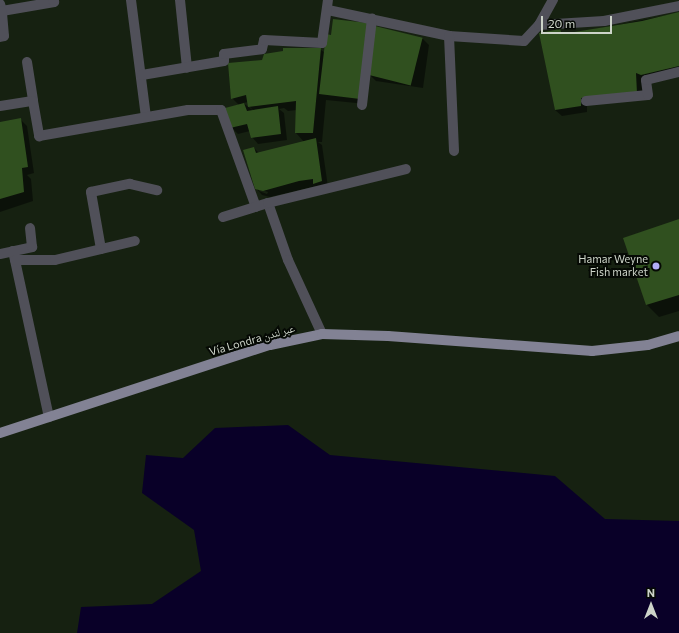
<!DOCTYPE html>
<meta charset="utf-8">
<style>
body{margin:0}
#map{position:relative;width:679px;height:633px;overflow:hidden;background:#162111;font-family:Commissioner,"Noto Naskh Arabic",sans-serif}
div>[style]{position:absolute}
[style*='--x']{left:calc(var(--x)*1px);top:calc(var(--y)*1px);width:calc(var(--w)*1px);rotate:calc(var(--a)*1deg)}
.water>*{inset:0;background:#090028}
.shadow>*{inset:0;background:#0007}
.building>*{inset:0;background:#30501f;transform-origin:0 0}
.minor>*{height:10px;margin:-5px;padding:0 5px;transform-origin:5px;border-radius:5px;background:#505059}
.major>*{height:10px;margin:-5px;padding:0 5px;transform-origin:5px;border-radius:5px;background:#828294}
.dots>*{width:11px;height:11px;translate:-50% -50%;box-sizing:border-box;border:2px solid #050904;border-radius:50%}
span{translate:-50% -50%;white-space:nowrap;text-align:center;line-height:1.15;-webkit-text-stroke:4px #050904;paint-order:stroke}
.poi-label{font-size:11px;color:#cdd4c9}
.right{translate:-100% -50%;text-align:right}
.street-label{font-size:11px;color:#cdd4c9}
.north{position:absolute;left:631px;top:585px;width:40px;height:40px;-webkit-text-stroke:3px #050904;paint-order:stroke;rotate:0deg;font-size:11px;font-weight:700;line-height:16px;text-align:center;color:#cdd4c9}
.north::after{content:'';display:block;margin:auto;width:14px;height:18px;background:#cdd4c9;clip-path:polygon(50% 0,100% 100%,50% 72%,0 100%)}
.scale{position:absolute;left:541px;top:16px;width:71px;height:18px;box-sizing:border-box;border:2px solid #cdd4c9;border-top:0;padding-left:5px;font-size:12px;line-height:14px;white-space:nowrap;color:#cdd4c9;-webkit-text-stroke:3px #050904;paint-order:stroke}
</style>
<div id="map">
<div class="water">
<i style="clip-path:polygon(288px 425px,330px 455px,555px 476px,605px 519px,679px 521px,679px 633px,77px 633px,81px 607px,152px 604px,201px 571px,194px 530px,142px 493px,146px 455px,183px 458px,215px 428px)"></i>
</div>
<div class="shadow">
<i style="clip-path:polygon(679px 13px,679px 74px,642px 79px,643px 99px,587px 104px,587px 112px,562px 116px,555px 110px,560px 30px,564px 35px)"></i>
<i style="clip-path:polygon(evenodd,423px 39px,429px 45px,423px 88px,376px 81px,369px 74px,366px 104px,326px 100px,322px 142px,318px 142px,322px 145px,328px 187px,317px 186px,270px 197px,262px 195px,256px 188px,254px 148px,259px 153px,304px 142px,296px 133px,297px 110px,288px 111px,284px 108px,279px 109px,284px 113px,287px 140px,258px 144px,252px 137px,250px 131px,238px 134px,231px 127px,239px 105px,232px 98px,262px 61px,320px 49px,325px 53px,423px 39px,248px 102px,249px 106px,254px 111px,243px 103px,248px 102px,423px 39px,259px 189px,268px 192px,267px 194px,259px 191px,259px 189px)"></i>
<i style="clip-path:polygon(21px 120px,27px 126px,34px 173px,27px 175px,31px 179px,33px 201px,0 212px,0 123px)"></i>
<i style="clip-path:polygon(679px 220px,679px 311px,659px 317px,647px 305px,625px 238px)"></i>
</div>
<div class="building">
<i style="clip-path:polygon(679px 12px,679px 66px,641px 75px,636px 73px,637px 93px,581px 98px,581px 106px,555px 110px,539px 33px,560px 29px,562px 34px,642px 21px)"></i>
<i style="clip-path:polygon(333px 19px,368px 23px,360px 99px,319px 94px,326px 34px,331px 35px)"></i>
<i style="left:375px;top:26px;width:49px;height:49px;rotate:14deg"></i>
<i style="clip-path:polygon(283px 48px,321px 48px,313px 133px,295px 133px,296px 101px,248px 107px,246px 95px,231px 99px,228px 63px,262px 60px,264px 54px,283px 51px)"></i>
<i style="clip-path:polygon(244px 103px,247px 111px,278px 106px,281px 134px,251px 138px,247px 124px,230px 128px,225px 108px)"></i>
<i style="clip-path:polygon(21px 118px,28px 167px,22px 168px,24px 192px,0 199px,0 122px)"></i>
<i style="clip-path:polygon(316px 138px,322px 181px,313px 184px,313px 179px,299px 181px,263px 191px,255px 189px,243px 150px,254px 147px,256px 153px)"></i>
<i style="clip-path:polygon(679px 219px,679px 295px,646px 305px,623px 238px)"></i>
</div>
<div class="minor">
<i style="--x:131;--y:0;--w:118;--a:82.7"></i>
<i style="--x:180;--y:0;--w:68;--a:84.1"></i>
<i style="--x:0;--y:4;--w:7;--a:74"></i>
<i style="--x:2;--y:11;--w:53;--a:-9.8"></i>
<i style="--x:54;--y:2;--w:2;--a:-117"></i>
<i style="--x:328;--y:10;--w:124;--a:12.1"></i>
<i style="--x:449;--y:36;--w:75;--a:3.8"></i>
<i style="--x:524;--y:41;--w:22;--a:-47"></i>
<i style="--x:539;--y:25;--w:29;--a:-61"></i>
<i style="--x:539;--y:25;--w:65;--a:-3.5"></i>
<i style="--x:604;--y:21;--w:76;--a:-11.3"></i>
<i style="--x:449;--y:36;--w:115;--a:87.5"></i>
<i style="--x:0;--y:37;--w:4;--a:-14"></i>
<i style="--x:4;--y:36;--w:25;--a:-95"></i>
<i style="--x:27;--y:62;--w:39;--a:81"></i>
<i style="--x:142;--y:75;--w:83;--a:-9.7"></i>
<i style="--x:224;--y:61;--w:7;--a:-90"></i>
<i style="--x:224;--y:54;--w:38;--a:-7"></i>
<i style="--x:262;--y:49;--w:9;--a:-77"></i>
<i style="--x:264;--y:40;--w:58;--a:3"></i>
<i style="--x:322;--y:43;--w:43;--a:-82.1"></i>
<i style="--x:586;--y:101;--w:62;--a:-5.5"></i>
<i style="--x:648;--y:95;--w:15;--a:-98"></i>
<i style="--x:646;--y:80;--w:34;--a:-14"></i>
<i style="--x:362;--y:105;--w:87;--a:-83.4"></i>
<i style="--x:0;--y:106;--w:33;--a:-9"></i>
<i style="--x:33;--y:101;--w:36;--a:80"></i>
<i style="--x:39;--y:136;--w:151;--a:-9.9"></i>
<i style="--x:188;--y:110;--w:33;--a:0"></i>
<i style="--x:221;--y:110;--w:103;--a:70.2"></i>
<i style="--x:268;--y:203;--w:60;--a:70.7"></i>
<i style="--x:288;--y:260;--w:81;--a:65.3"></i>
<i style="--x:223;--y:217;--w:47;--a:-17.3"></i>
<i style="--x:268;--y:203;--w:142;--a:-13.8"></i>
<i style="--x:101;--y:249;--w:58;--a:-100"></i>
<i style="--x:91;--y:192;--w:40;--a:-12"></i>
<i style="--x:130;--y:184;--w:28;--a:13"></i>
<i style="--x:13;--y:251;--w:170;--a:77.8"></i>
<i style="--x:0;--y:254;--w:33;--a:-12"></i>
<i style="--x:32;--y:247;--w:19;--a:-96"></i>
<i style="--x:15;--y:260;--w:40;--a:0"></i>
<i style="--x:55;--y:260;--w:82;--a:-13.4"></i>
</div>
<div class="major">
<i style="--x:0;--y:433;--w:284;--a:-18.1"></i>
<i style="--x:270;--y:345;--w:53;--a:-11.9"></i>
<i style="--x:322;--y:334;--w:66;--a:1.7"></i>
<i style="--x:388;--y:336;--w:205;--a:4.2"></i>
<i style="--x:592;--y:351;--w:56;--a:-6.1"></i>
<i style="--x:648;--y:345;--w:32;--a:-16"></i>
</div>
<div class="dots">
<i style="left:656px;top:266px;background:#b2adf9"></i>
</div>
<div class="poi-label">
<span class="right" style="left:648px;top:266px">Hamar Weyne<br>Fish market</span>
</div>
<div class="street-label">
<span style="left:252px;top:340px;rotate:-16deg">Vía Londra عبر لندن</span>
</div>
<div class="north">N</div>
<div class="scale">20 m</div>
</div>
